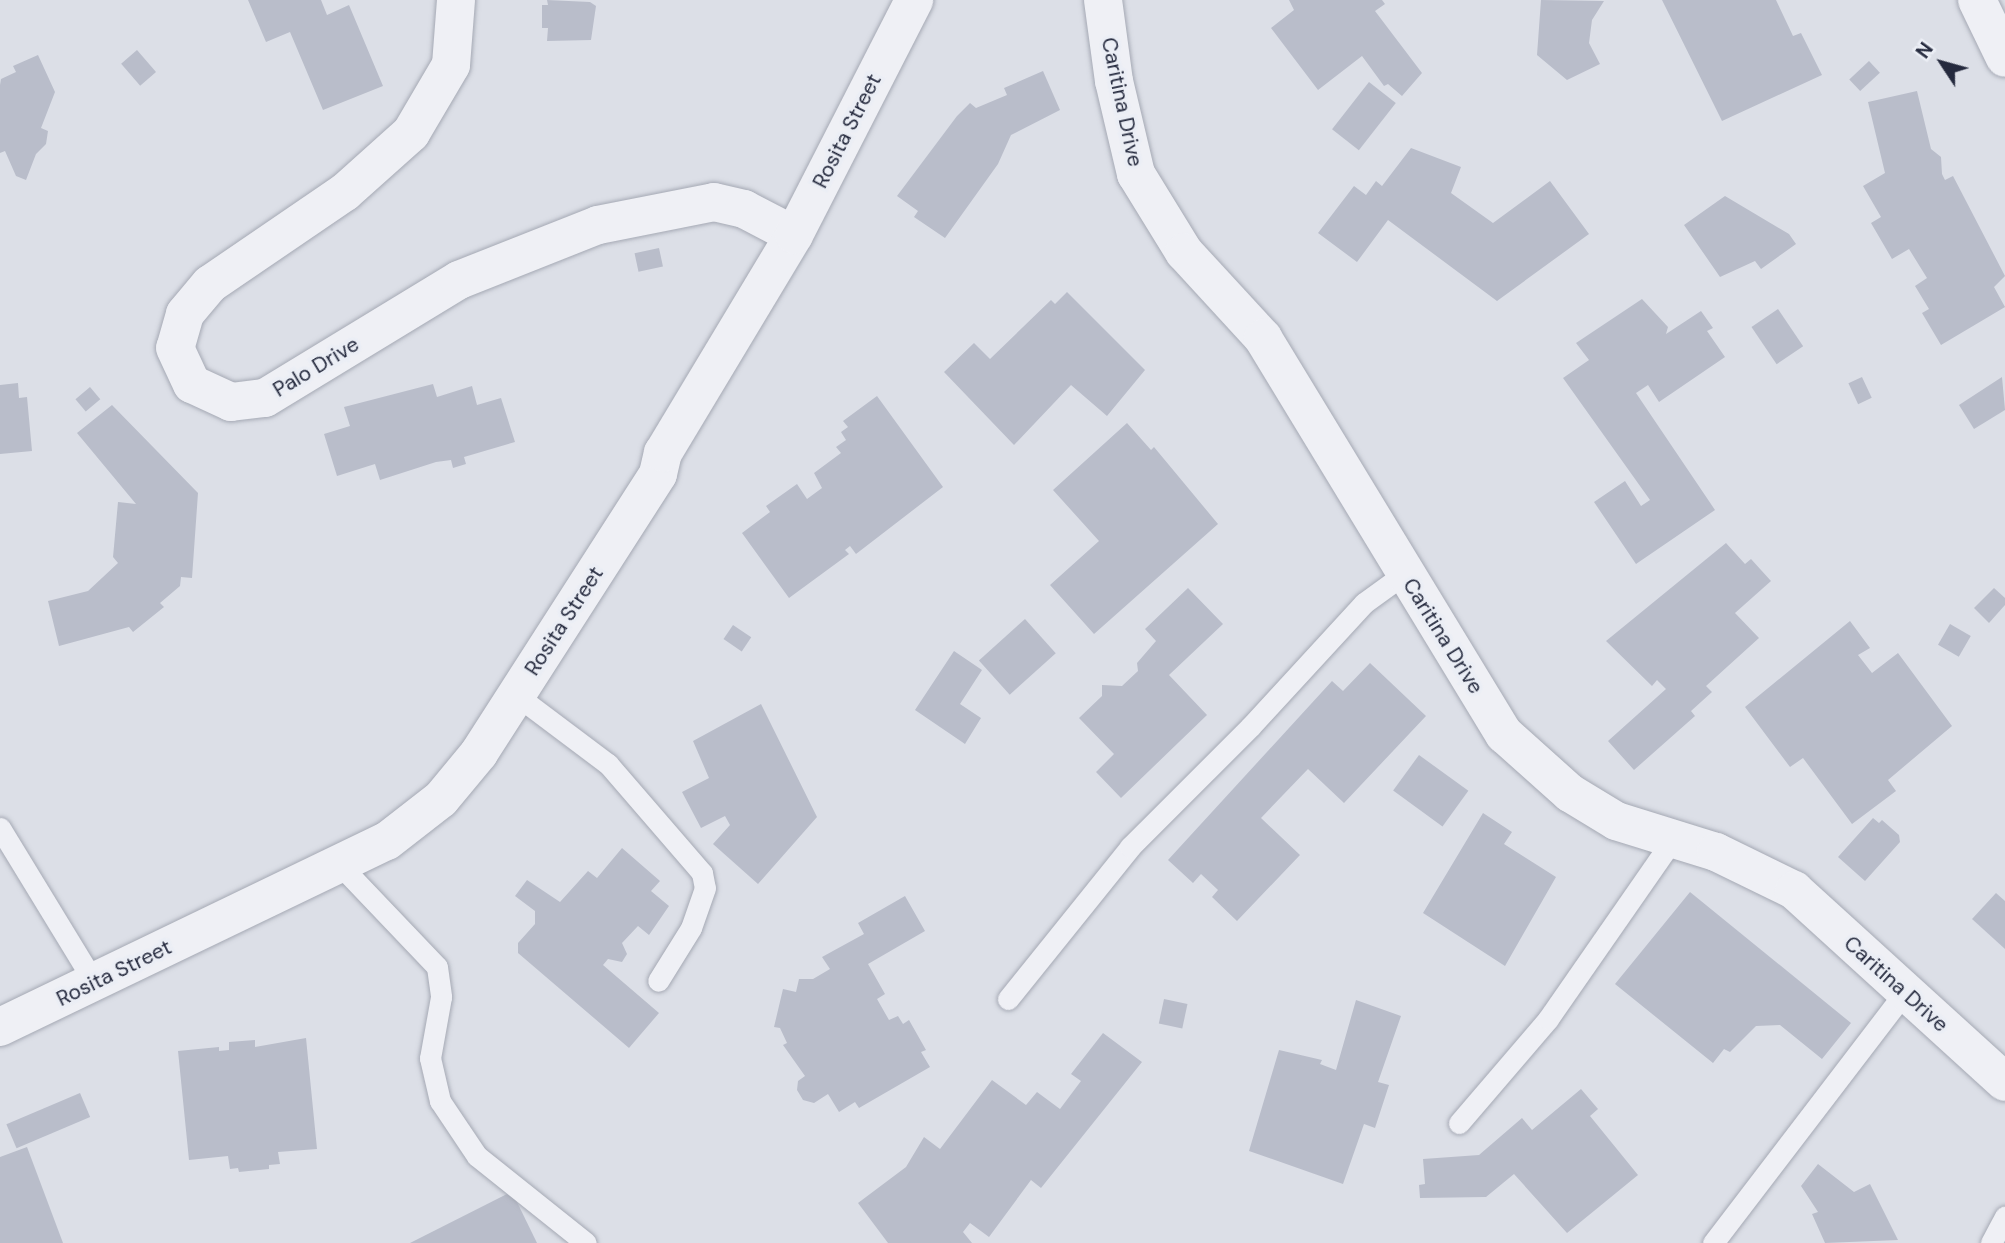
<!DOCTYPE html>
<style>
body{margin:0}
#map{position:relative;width:2005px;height:1243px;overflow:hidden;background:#dcdfe7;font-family:"DM Sans",sans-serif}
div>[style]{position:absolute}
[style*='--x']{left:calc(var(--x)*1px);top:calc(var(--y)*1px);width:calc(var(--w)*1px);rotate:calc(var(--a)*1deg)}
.building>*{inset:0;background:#b9bdca;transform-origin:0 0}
.roads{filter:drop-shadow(0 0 2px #a5a9b4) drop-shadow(0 0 2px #a5a9b4)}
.service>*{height:21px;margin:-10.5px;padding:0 10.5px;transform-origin:10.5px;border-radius:10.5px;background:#eff0f5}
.minor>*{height:38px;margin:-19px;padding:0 19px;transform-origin:19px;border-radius:19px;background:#eff0f5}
span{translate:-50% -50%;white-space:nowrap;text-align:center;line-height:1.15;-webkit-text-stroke:7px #ebeef5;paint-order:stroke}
.street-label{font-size:21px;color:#252a3e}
.north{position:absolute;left:1907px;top:28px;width:70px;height:70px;-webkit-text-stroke:5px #ebeef5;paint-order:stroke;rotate:306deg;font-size:19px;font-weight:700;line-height:28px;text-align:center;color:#252a3e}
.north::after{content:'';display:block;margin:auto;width:24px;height:32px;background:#252a3e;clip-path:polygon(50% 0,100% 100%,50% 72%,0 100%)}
</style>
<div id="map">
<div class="building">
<i style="clip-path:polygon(248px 0,321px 0,327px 15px,349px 5px,383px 86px,323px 110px,290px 32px,266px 42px)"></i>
<i style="clip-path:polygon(547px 0,590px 2px,596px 6px,591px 40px,547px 41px,548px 28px,542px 28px,542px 5px,548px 5px)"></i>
<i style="clip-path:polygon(1289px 0,1382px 0,1385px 4px,1375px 11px,1422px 73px,1402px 96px,1388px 84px,1384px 86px,1362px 56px,1318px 90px,1271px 28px,1294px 10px)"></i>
<i style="clip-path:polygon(1541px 0,1604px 1px,1592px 20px,1589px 43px,1600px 64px,1567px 80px,1537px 55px)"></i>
<i style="clip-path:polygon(1662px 0,1776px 0,1793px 36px,1801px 33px,1822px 75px,1722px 121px)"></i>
<i style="left:137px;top:50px;width:29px;height:21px;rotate:49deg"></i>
<i style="clip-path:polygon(38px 55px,55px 92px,41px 128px,48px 131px,46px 144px,36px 154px,26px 180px,16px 176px,5px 151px,0 153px,0 85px,1px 79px,16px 72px,13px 66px)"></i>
<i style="left:1869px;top:61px;width:16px;height:27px;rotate:47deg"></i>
<i style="clip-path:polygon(1043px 71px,1060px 110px,1011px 135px,998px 164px,945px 238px,914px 217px,918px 211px,897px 196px,957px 116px,970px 103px,976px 108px,1007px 95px,1004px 88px)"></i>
<i style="left:1369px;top:82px;width:34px;height:60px;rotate:38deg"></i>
<i style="clip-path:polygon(1917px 91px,1931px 149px,1941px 157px,1942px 174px,1945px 180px,1953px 176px,2005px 276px,1994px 287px,2005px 307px,1941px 345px,1922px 313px,1929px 309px,1915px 286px,1927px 278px,1909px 249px,1892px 259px,1871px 223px,1881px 217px,1863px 186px,1885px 173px,1868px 102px)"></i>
<i style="clip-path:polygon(1411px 148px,1461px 167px,1451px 193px,1493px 223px,1550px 181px,1589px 234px,1497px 301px,1388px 220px,1357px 262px,1318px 233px,1354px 186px,1366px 195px,1376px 181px,1382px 186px)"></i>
<i style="clip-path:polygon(1725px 196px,1789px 234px,1796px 244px,1761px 269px,1755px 261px,1720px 277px,1684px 225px)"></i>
<i style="left:659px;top:248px;width:19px;height:25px;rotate:78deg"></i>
<i style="clip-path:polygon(1067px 292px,1145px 370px,1107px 416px,1071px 385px,1014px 445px,944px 372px,974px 343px,990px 359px,1051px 300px,1055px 304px)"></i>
<i style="clip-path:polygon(1642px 299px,1668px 327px,1666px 334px,1701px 311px,1713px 328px,1707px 331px,1725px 357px,1659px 402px,1648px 385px,1636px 393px,1715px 510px,1636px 564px,1594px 502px,1625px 481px,1641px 506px,1650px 500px,1563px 378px,1589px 360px,1576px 343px)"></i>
<i style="left:1778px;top:309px;width:45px;height:32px;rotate:56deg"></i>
<i style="left:1862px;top:377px;width:23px;height:15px;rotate:65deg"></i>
<i style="clip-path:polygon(2002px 377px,2005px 410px,1974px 429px,1959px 405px)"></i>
<i style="clip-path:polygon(18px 383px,19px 398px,27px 397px,32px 451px,0 454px,0 385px)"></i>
<i style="clip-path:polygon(433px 384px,437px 397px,472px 386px,477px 405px,501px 398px,515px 442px,464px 457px,466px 464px,453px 468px,451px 460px,436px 462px,380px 480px,375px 464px,337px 476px,324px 434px,350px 426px,344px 407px)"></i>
<i style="left:90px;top:387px;width:16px;height:19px;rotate:50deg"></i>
<i style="clip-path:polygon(877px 396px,943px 487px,856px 554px,850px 546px,845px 550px,849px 554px,789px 598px,742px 533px,770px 512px,766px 506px,797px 484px,807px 499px,822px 488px,814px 473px,841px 453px,836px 447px,846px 440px,841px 432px,848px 427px,843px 421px)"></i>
<i style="clip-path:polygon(112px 405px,198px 493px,192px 578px,181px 577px,180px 586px,160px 603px,164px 607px,133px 632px,129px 627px,59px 646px,48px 601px,88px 591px,118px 563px,113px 557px,118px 502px,136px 504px,77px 433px)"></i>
<i style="clip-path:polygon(1127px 423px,1151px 450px,1154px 447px,1218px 524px,1094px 634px,1050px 585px,1099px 541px,1053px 490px)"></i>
<i style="clip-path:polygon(1726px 543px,1745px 564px,1751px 559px,1771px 581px,1735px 613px,1759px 638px,1706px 686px,1712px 692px,1691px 711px,1695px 716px,1634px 770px,1608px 741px,1666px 689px,1657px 680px,1652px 686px,1606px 641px)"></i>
<i style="clip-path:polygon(1188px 588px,1223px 624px,1169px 675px,1207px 715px,1121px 798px,1096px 772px,1114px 754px,1079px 718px,1102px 696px,1102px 685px,1122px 686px,1138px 671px,1137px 663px,1156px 641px,1145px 629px)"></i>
<i style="clip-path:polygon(1994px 588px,2005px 598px,2005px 605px,1989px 623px,1974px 608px)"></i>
<i style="left:1025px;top:619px;width:46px;height:62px;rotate:48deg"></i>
<i style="clip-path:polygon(1850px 621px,1870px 648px,1858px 655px,1872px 673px,1898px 653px,1952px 726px,1888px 780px,1896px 791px,1852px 824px,1803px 758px,1790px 767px,1745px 707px)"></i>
<i style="left:1950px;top:624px;width:24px;height:24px;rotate:30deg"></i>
<i style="left:733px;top:625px;width:22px;height:17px;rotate:34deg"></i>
<i style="clip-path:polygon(954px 651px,982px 670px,960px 704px,981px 718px,965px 744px,915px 710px)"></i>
<i style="clip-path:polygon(1370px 663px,1426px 716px,1344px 803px,1308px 769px,1261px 818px,1300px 855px,1237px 921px,1212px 897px,1218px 890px,1201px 874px,1193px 883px,1168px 860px,1332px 681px,1343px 691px)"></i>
<i style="clip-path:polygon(761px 704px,817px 817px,758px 884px,713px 844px,730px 825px,725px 816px,701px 828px,682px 792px,709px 778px,693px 741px)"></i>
<i style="left:1419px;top:755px;width:61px;height:44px;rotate:36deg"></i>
<i style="clip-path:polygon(1483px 813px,1512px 832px,1504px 844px,1556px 877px,1505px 966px,1423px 913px)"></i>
<i style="clip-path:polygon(1873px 818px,1879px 823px,1882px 820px,1899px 835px,1900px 842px,1865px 881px,1838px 857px)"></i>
<i style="clip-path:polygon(622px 848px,660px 881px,651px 891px,669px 906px,649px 935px,638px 926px,622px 943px,627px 954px,622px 962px,608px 959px,603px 965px,659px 1013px,629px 1048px,518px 953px,518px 943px,535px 924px,535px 911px,515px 896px,527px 880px,560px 902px,588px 871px,597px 878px)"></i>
<i style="clip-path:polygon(1690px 892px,1851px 1023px,1822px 1059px,1780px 1025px,1756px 1026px,1730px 1052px,1724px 1049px,1713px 1063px,1615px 984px)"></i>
<i style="clip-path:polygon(1996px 893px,2005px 901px,2005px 949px,1972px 919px)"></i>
<i style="clip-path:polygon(905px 896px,925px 931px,868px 964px,885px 994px,877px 999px,889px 1020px,898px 1016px,903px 1024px,909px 1020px,926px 1050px,921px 1052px,930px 1067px,859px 1108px,855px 1102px,839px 1112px,828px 1094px,814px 1103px,803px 1100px,797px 1090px,798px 1081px,805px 1076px,783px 1045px,787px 1043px,780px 1028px,774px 1027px,783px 989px,796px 992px,799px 979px,813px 979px,830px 969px,822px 957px,864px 934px,858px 923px)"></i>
<i style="left:1164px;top:999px;width:24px;height:25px;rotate:12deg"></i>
<i style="clip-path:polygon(1356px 1000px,1401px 1016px,1378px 1082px,1389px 1085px,1375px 1128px,1364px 1124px,1343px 1184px,1249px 1151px,1279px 1050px,1322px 1060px,1320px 1064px,1336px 1070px)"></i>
<i style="clip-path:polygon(1103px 1033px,1142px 1062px,1041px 1188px,1031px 1180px,989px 1237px,970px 1223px,963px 1232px,972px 1243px,888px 1243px,858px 1203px,906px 1167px,924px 1137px,940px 1149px,992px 1080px,1026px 1105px,1037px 1092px,1060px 1109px,1081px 1081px,1071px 1074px)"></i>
<i style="clip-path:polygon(306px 1038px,317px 1149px,278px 1152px,280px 1164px,269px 1165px,269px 1169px,239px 1172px,238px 1168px,230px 1169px,228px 1156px,189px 1160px,178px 1051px,219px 1047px,219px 1051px,229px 1050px,229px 1042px,255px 1040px,255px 1047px)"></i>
<i style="clip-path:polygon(1581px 1089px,1598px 1109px,1590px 1116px,1638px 1175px,1567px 1233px,1514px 1174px,1486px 1197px,1420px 1198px,1419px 1185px,1425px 1184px,1423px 1159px,1479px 1155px,1522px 1118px,1532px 1130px)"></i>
<i style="left:80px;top:1093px;width:26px;height:80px;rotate:67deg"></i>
<i style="clip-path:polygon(27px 1147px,63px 1243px,0 1243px,0 1157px)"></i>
<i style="clip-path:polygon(1818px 1164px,1854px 1192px,1870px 1184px,1898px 1240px,1825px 1243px,1812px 1214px,1818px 1212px,1801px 1186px)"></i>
<i style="clip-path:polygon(507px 1194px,516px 1200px,537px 1243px,410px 1243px)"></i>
</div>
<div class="roads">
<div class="service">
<i style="--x:516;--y:695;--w:115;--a:36.9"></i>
<i style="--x:608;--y:764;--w:144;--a:49.2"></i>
<i style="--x:702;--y:873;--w:15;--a:79"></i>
<i style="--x:705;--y:888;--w:42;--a:109.3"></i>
<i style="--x:691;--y:928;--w:62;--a:121.9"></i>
<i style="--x:0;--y:828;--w:180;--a:58.6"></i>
<i style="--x:339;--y:864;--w:142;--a:46.4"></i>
<i style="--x:437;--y:967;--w:30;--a:82"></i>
<i style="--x:441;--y:997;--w:62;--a:100.2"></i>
<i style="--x:430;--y:1058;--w:44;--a:76.9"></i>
<i style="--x:440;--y:1101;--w:66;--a:56.1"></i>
<i style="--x:477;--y:1156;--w:139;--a:38.6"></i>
<i style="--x:1008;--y:999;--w:195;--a:-51.2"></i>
<i style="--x:1130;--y:847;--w:170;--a:-45"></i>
<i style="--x:1250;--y:727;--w:168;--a:-47.4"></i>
<i style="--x:1364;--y:603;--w:49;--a:-35.9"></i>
<i style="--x:1459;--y:1123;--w:137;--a:-49.4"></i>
<i style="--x:1548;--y:1019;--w:219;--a:-55.2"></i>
<i style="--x:1713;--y:1243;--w:315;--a:-52.6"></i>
<i style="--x:1991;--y:1243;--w:30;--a:-62"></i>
</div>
<div class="minor">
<i style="--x:456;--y:0;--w:65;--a:94.4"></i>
<i style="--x:451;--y:65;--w:79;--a:120.5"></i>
<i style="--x:411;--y:133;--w:89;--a:138.2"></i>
<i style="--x:345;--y:192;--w:163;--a:145.7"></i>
<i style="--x:210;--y:284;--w:39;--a:130"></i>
<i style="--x:185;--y:314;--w:35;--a:106"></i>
<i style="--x:175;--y:348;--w:40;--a:65"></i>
<i style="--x:192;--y:384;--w:43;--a:24.8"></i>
<i style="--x:231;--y:402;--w:34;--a:-7"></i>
<i style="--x:265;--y:398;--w:227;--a:-31.3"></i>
<i style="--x:459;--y:280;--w:149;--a:-21.6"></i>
<i style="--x:598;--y:225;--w:118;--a:-11.2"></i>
<i style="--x:714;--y:202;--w:31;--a:13"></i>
<i style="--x:744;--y:209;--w:56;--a:27.5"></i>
<i style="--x:1103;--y:0;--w:82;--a:82.3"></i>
<i style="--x:1114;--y:81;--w:96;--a:76.7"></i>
<i style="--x:1136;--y:174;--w:92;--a:58.4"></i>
<i style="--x:1184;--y:252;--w:117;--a:47.4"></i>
<i style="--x:1263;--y:338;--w:464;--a:58.7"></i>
<i style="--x:1504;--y:734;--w:89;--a:41.8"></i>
<i style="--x:1570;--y:793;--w:54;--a:31.3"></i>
<i style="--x:1616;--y:821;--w:105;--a:17.2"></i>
<i style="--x:1716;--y:852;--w:87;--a:26"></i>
<i style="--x:1794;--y:890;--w:285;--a:42.3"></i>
<i style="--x:1977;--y:0;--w:64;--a:64.2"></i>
<i style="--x:0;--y:1027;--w:429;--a:-25.7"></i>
<i style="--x:387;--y:841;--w:68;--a:-37.9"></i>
<i style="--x:441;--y:799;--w:60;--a:-50.4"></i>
<i style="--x:479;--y:753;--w:331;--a:-57.3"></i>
<i style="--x:658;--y:474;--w:22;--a:-77"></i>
<i style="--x:663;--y:453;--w:254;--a:-59"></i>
<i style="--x:794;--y:235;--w:264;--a:-62.9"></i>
</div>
</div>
<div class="street-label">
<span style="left:1122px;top:102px;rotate:78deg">Caritina Drive</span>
<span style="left:847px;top:131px;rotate:-63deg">Rosita Street</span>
<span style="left:316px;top:367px;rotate:-31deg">Palo Drive</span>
<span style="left:564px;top:621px;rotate:-57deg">Rosita Street</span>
<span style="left:1443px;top:636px;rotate:58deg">Caritina Drive</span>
<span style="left:114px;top:973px;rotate:-26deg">Rosita Street</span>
<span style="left:1896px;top:984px;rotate:42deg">Caritina Drive</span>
</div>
<div class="north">N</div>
</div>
